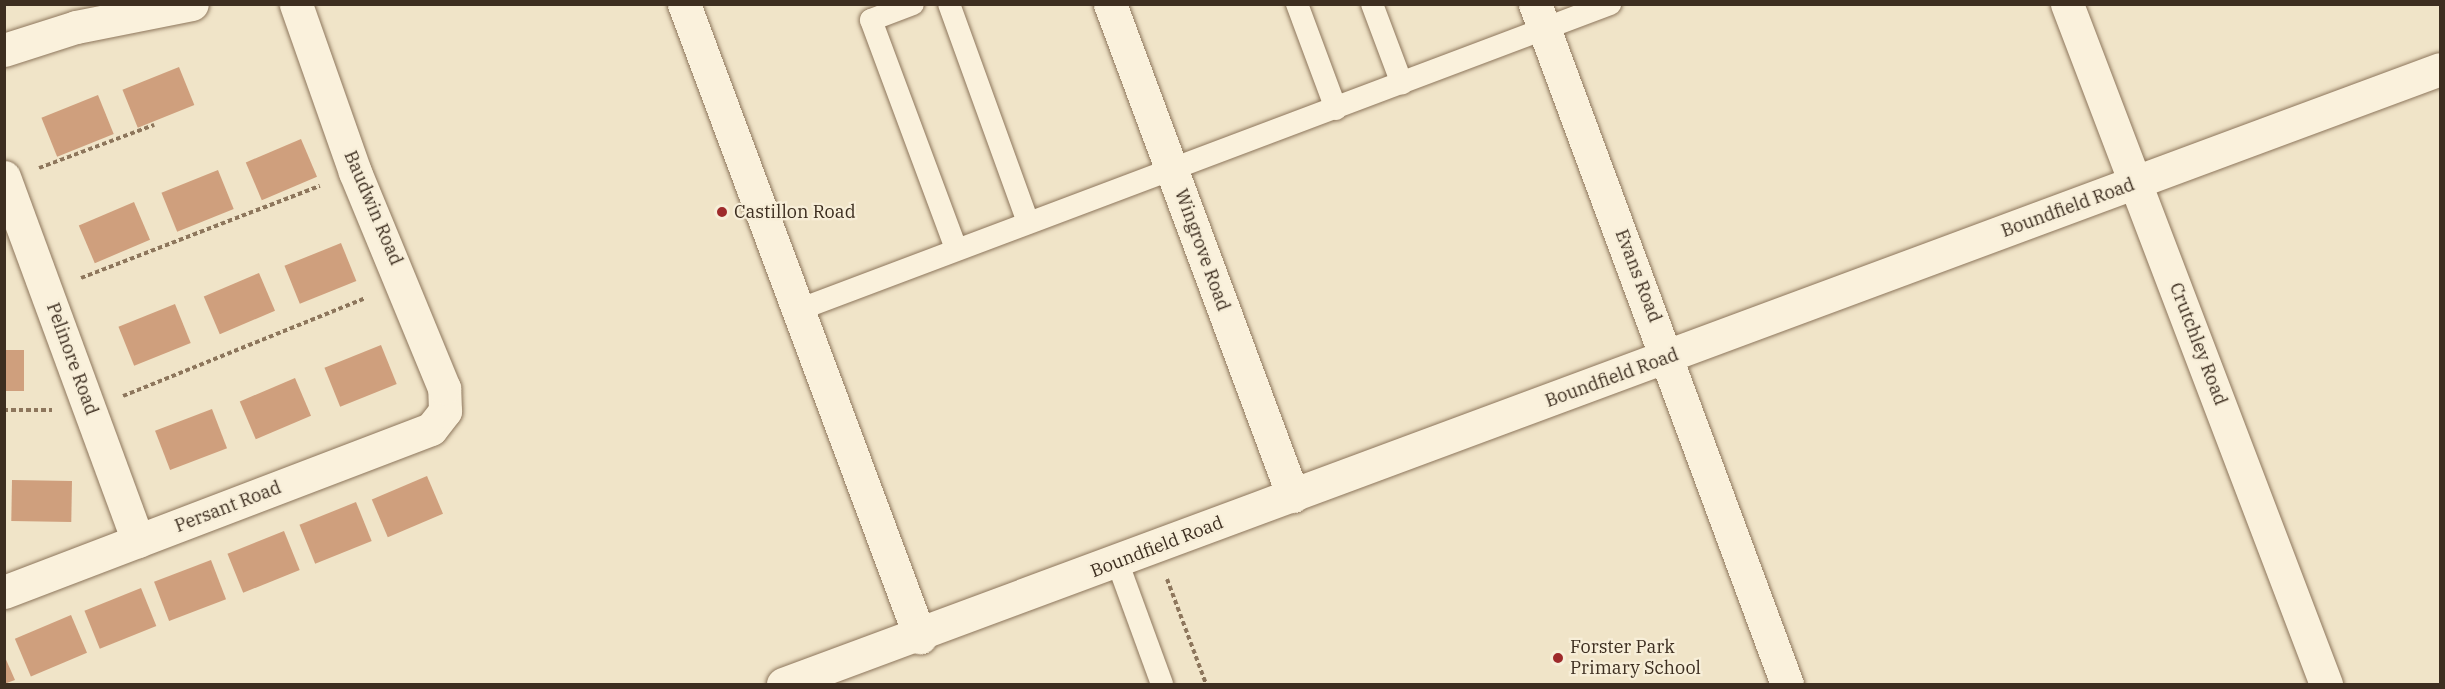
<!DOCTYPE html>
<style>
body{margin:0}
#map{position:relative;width:2445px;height:689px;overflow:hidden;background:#f0e4c8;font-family:"IBM Plex Serif",serif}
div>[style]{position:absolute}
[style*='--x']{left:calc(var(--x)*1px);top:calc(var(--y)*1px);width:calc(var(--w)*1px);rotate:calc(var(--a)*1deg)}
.building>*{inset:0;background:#cf9f7d;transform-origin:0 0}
.path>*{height:4px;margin-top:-2px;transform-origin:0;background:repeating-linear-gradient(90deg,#8d765c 0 4.5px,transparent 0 7.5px)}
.roads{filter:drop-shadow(0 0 2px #8d765c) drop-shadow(0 0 2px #8d765c)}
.service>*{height:22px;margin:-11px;padding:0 11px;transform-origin:11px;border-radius:11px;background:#faf1dc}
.minor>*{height:33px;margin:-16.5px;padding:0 16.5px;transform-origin:16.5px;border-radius:16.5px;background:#faf1dc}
.dots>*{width:16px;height:16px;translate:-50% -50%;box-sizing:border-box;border:3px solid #f7eed8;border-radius:50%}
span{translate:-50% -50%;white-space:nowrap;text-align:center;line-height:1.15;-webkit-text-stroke:4.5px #f7eed8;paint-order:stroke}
.street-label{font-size:18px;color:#3d2e20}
.poi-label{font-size:18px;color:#3d2e20}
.left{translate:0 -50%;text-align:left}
.frame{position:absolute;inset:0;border:6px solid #3d2e20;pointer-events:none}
</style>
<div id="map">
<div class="building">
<i style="left:179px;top:67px;width:41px;height:61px;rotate:68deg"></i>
<i style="left:98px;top:95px;width:42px;height:61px;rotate:68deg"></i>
<i style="left:301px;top:139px;width:41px;height:60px;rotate:67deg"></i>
<i style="left:218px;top:170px;width:42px;height:61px;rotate:68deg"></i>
<i style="left:134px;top:202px;width:41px;height:60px;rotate:67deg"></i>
<i style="left:341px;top:243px;width:41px;height:61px;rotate:68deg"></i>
<i style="left:259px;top:273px;width:41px;height:60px;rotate:67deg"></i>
<i style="left:175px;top:304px;width:42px;height:61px;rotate:68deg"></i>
<i style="left:381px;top:345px;width:42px;height:61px;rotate:68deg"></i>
<i style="left:5px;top:350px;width:19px;height:41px"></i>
<i style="left:295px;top:378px;width:41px;height:60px;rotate:67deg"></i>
<i style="left:212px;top:409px;width:42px;height:61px;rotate:69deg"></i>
<i style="left:427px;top:476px;width:41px;height:60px;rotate:67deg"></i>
<i style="left:12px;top:480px;width:60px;height:41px;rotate:1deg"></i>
<i style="left:356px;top:502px;width:42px;height:61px;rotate:68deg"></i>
<i style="left:284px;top:531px;width:42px;height:61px;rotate:68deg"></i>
<i style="left:211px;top:560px;width:42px;height:61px;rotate:69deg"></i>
<i style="left:141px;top:588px;width:41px;height:61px;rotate:68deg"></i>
<i style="left:71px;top:615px;width:41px;height:61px;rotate:67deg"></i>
<i style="clip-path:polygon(4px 655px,15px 680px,4px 684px)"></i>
</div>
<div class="path">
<i style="--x:39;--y:168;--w:123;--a:-20.5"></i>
<i style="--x:81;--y:278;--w:256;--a:-21.1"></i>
<i style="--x:123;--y:396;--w:262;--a:-22"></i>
<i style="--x:4;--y:410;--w:48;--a:0"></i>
<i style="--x:1167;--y:579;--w:112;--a:69.6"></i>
</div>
<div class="roads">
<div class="service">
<i style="--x:913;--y:4;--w:45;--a:159.1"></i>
<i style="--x:871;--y:20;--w:244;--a:69.6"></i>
<i style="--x:949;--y:4;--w:230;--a:70.1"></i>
<i style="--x:1297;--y:4;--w:112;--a:69.6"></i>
<i style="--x:1372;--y:4;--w:85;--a:69.4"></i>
<i style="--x:798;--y:310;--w:868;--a:-20.65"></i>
<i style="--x:1117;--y:561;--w:131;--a:69.9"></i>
</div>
<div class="minor">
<i style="--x:684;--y:4;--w:676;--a:69.55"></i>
<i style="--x:1110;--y:4;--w:525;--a:69.6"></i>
<i style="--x:1535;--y:4;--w:725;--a:69.67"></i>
<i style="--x:2067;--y:4;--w:728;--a:69.15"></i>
<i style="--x:4;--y:50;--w:76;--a:-17.7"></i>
<i style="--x:76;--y:27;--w:118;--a:-11.2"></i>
<i style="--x:4;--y:177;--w:388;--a:69.8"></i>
<i style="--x:4;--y:592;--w:457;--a:-20.9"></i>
<i style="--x:431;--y:429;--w:23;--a:-52"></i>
<i style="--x:445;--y:411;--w:23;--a:-92"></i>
<i style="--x:444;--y:388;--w:234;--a:-112.4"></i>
<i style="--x:355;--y:172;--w:178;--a:-109.4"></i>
<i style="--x:783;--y:684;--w:1767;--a:-20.36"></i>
</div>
</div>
<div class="dots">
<i style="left:722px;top:212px;background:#9e2a2b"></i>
<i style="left:1558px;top:658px;background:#9e2a2b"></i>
</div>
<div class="street-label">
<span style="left:373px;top:208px;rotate:67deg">Baudwin Road</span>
<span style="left:2068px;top:208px;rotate:-20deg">Boundfield Road</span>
<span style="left:1202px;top:250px;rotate:70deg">Wingrove Road</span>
<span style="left:1638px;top:276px;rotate:69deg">Evans Road</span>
<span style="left:2198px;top:344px;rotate:69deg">Crutchley Road</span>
<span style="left:72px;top:359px;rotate:70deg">Pelinore Road</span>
<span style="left:1612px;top:378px;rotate:-20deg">Boundfield Road</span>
<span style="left:228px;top:507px;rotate:-21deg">Persant Road</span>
<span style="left:1157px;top:547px;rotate:-21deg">Boundfield Road</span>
</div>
<div class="poi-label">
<span class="left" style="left:734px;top:212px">Castillon Road</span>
<span class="left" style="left:1570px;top:658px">Forster Park<br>Primary School</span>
</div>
<div class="frame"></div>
</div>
